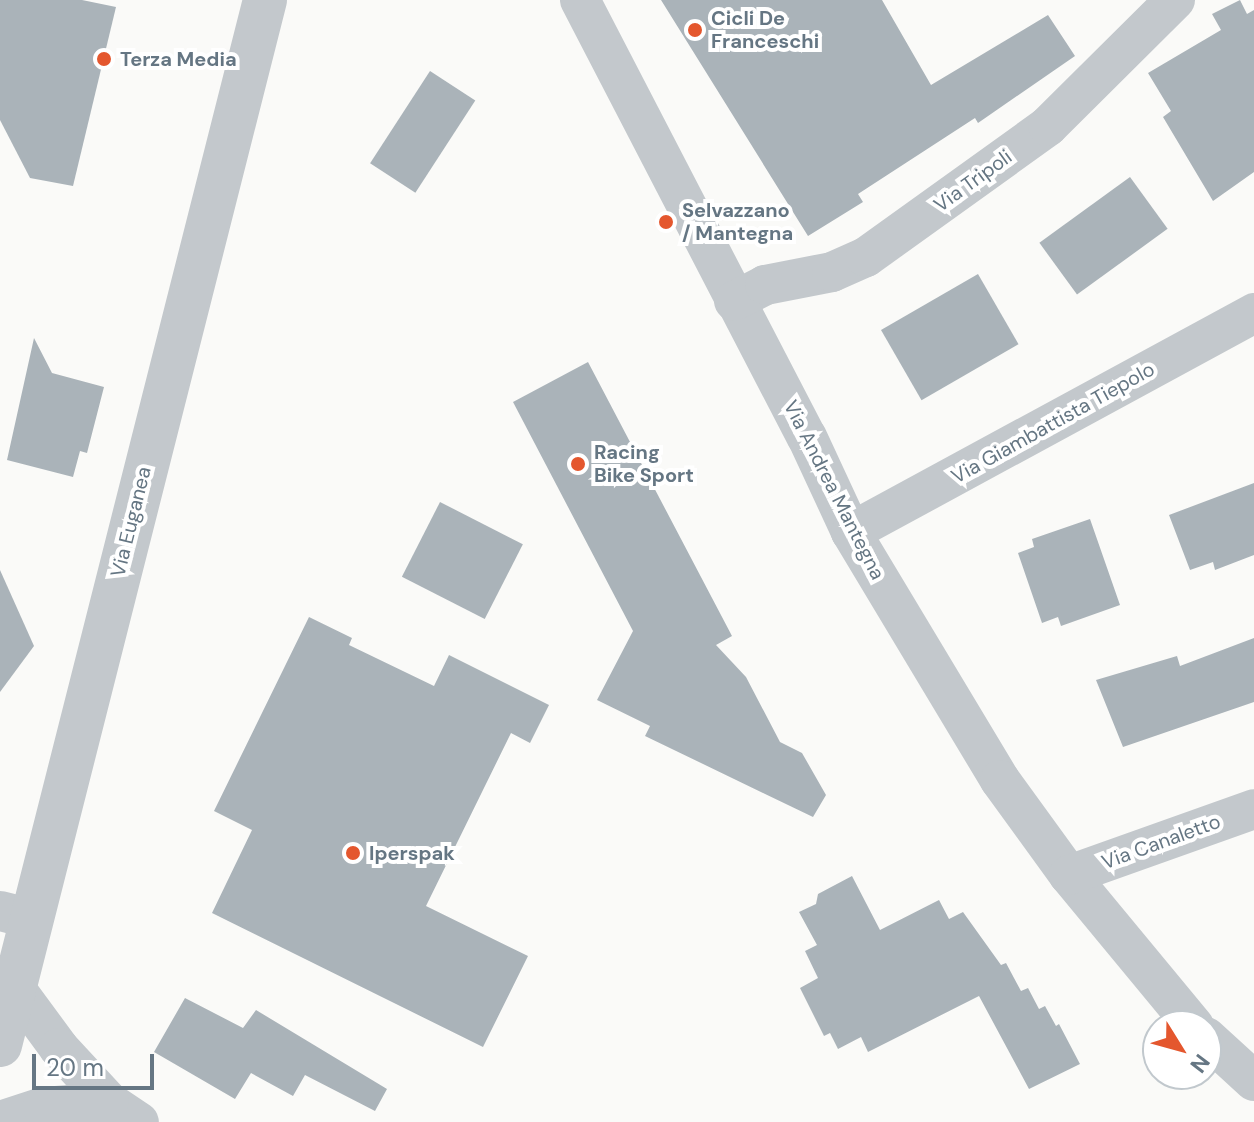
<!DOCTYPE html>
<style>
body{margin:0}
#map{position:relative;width:1254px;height:1122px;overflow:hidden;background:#fafaf8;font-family:"DM Sans",sans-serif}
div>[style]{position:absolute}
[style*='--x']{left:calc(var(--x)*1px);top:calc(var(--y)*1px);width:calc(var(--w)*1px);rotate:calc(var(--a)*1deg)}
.building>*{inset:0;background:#aab3b9;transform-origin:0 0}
.minor>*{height:40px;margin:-20px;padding:0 20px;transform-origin:20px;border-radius:20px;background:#c3c8cc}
.tertiary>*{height:44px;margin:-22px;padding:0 22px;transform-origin:22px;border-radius:22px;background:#c3c8cc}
.dots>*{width:22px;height:22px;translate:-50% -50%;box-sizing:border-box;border:4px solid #fff;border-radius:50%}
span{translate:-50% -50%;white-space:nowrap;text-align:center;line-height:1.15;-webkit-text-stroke:8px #fff;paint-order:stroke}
.poi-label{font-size:20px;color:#657683;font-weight:700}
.left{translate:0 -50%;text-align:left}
.street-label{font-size:20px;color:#657683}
.north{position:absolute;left:1142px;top:1010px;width:80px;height:80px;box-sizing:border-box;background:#fff;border:2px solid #c1c8cd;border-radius:50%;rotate:127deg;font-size:22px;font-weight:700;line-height:32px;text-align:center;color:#657683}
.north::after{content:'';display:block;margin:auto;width:28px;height:36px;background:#e4572e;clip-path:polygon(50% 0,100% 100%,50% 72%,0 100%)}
.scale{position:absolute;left:32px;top:1054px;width:122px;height:36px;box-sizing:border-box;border:4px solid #657683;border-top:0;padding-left:10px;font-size:24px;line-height:28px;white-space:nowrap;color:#657683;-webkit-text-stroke:6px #fff;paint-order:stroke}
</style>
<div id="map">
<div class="building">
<i style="clip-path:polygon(0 0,82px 0,116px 7px,73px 186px,30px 178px,0 120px)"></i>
<i style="clip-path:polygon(661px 0,882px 0,931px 85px,1048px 15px,1075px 56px,978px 123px,975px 118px,858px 194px,863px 202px,808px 236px)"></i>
<i style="clip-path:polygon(1240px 0,1247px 14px,1254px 10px,1254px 172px,1213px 201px,1163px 117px,1171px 111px,1148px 73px,1221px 30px,1212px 14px)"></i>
<i style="left:430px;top:71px;width:54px;height:110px;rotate:33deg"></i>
<i style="left:1130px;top:177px;width:64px;height:112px;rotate:54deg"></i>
<i style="left:978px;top:274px;width:81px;height:112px;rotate:60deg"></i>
<i style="clip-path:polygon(34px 338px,52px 373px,104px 387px,87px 453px,80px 451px,73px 477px,7px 460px)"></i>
<i style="clip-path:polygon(588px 362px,732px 636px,716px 645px,746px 677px,780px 742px,802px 753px,826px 795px,813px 817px,645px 736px,650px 726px,597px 700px,633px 631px,513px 402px)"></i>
<i style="clip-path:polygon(1254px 483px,1254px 555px,1215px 570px,1213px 562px,1190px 570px,1169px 515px)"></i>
<i style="left:440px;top:502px;width:93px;height:84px;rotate:27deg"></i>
<i style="clip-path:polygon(1090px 519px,1120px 605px,1061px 626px,1058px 617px,1042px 623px,1018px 553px,1034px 547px,1032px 539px)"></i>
<i style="clip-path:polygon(0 570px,34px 646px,0 692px)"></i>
<i style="clip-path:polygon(309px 617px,352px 638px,349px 645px,434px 686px,449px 655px,549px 705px,530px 743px,511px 733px,426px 906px,528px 956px,483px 1047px,212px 913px,252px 830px,214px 811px)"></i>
<i style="clip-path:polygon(1254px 638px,1254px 702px,1123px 747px,1096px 680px,1177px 656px,1180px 666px)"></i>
<i style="clip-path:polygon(852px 876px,880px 930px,939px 900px,949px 919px,963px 912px,1001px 965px,1006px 963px,1021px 991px,1028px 988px,1039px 1009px,1045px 1006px,1056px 1026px,1059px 1024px,1080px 1064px,1029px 1089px,979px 996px,868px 1052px,861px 1037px,838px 1049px,830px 1033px,824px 1036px,800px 988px,818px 978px,805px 951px,817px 945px,799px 912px,816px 904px,818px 894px)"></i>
<i style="clip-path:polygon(185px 998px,243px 1028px,256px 1010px,387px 1089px,375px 1111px,305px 1075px,293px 1096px,251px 1073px,235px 1099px,154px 1052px)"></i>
</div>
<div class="minor">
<i style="--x:580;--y:0;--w:492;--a:62.6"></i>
<i style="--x:807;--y:437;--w:105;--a:65.1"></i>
<i style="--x:851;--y:532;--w:289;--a:59"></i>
<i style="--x:1000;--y:780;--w:117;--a:54"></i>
<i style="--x:1069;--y:875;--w:196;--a:50.4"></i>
<i style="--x:734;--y:301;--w:35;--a:-27"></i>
<i style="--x:765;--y:285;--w:68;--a:-11"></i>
<i style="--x:832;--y:272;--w:37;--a:-24"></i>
<i style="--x:866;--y:257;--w:224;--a:-35.7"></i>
<i style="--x:1048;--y:126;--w:179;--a:-44.8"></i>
<i style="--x:851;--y:532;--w:459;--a:-28.5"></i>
<i style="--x:1069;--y:875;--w:196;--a:-19.6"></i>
<i style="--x:0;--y:911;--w:32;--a:14"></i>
<i style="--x:15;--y:988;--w:74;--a:53.7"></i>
<i style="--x:59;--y:1048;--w:74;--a:47.2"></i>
<i style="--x:109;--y:1102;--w:36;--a:34"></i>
<i style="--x:1206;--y:1037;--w:65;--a:42.5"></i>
<i style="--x:0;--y:1121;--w:45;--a:-18"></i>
<i style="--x:43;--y:1107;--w:66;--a:-4.3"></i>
</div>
<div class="tertiary">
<i style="--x:0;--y:1045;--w:1078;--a:-75.77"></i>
</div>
<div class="dots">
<i style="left:695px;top:30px;background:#e4572e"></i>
<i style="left:104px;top:59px;background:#e4572e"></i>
<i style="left:666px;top:222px;background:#e4572e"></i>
<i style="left:578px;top:464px;background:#e4572e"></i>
<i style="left:353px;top:853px;background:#e4572e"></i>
</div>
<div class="poi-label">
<span class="left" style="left:711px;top:30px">Cicli De<br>Franceschi</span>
<span class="left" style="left:120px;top:59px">Terza Media</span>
<span class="left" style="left:682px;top:222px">Selvazzano<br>/ Mantegna</span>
<span class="left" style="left:594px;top:464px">Racing<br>Bike Sport</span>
<span class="left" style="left:369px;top:853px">Iperspak</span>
</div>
<div class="street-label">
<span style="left:973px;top:181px;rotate:-36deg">Via Tripoli</span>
<span style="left:1053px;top:423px;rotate:-29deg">Via Giambattista Tiepolo</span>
<span style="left:834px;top:490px;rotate:63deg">Via Andrea Mantegna</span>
<span style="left:131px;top:522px;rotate:-76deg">Via Euganea</span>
<span style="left:1161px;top:842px;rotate:-20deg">Via Canaletto</span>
</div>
<div class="north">N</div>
<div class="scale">20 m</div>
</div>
